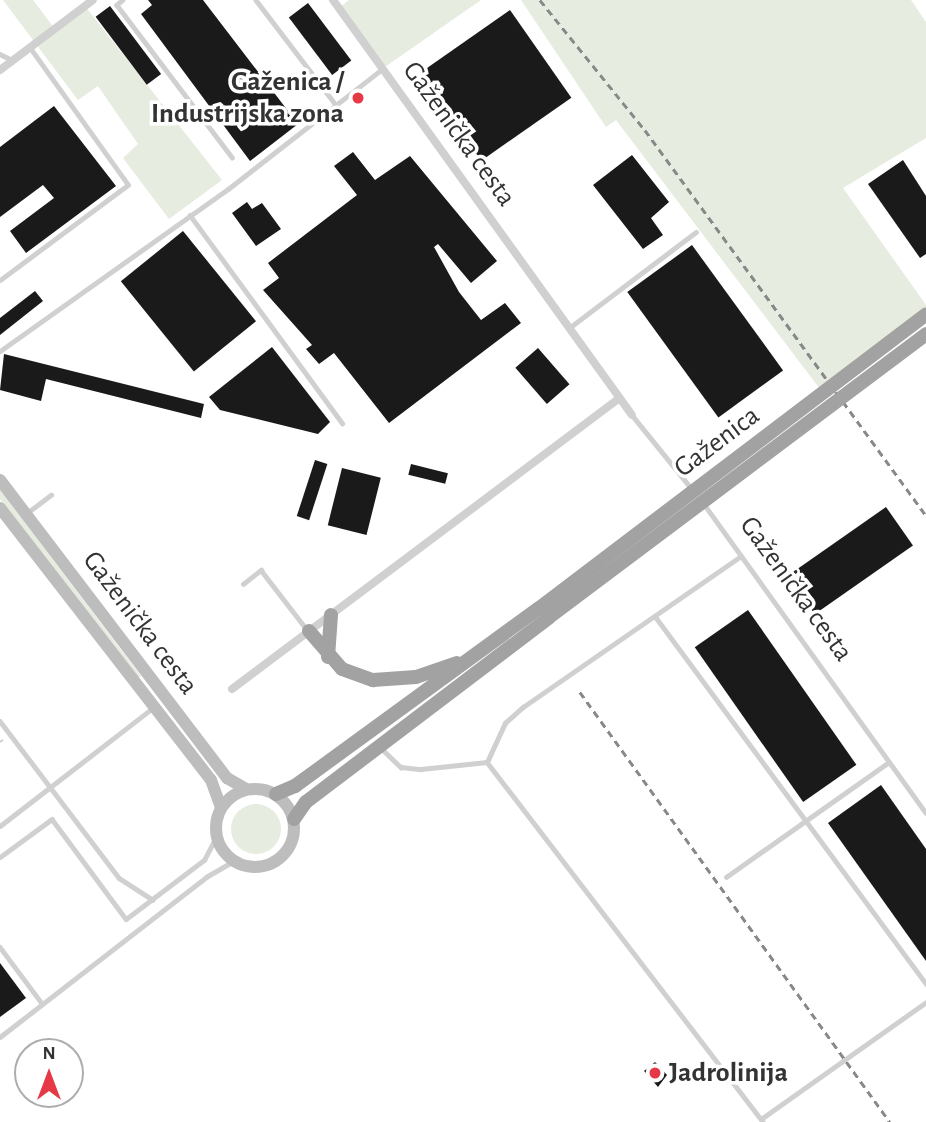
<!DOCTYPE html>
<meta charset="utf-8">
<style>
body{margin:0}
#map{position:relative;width:926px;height:1122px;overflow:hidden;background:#fff;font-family:"Alegreya Sans",sans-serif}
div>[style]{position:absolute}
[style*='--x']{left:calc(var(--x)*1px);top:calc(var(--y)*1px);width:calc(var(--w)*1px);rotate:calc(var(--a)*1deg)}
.green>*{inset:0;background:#e6ecdf}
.round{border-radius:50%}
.building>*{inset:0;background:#1a1a1a;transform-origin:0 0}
.path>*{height:2px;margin-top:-1px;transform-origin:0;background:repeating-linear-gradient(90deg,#cdcdcd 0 3.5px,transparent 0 7px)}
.service>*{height:4.5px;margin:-2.25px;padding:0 2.25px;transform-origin:2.25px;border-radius:2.25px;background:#d0d0d0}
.minor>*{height:8px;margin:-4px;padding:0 4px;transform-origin:4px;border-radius:4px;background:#d0d0d0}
.secondary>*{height:12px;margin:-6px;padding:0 6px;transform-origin:6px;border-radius:6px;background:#bdbdbd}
.secondary>.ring{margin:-6px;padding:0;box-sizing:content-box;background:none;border:12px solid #bdbdbd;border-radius:50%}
.trunk>*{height:14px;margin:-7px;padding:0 7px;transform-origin:7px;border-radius:7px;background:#a2a2a2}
.rail>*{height:2.5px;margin-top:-1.25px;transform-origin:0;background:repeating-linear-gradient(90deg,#888 0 7px,transparent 0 12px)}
.trunk-bridge>*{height:14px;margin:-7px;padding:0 7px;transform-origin:7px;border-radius:7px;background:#a2a2a2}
.dots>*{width:19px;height:19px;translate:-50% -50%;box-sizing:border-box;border:4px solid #fff;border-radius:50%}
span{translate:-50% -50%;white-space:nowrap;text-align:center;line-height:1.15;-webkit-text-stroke:7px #fff;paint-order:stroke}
.poi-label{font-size:28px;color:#333;font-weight:700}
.right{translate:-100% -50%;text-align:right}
.left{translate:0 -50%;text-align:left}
.street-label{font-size:28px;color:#333}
.north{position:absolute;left:14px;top:1038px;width:70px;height:70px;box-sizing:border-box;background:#fff;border:2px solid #adadad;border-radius:50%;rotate:0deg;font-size:19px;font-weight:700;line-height:28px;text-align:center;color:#333}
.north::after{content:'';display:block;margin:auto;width:24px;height:32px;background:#e63946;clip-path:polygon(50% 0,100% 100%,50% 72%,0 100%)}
</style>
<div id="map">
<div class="green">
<i style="clip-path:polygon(3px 0,33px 0,55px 29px,85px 6px,222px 180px,169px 219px,123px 158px,138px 144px,98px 86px,78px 100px)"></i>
<i style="clip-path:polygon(349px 0,481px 0,382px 69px,339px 8px)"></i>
<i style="clip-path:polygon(521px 0,911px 0,926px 22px,926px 138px,843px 188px,926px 305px,926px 315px,820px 389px,616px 120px,606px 127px)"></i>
<i style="clip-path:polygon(0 490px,141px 676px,138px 679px,0 499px)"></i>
<i class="round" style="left:231px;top:804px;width:50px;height:50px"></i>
</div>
<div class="building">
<i style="clip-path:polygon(148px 0,203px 0,298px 124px,250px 161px,141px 14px,152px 5px)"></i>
<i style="left:308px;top:3px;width:72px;height:24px;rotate:53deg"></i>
<i style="left:110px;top:6px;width:85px;height:18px;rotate:53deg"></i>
<i style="left:510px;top:10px;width:107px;height:110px;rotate:55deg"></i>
<i style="clip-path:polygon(54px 106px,116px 186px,26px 253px,10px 231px,54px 198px,43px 185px,0 217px,0 147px)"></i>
<i style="clip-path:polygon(353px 152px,375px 180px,410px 156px,497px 261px,471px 283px,438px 244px,434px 247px,459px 292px,481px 320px,505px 303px,521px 323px,389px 423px,334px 353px,319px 364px,306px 349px,312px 345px,263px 290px,279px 278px,268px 263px,357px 195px,334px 166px)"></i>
<i style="clip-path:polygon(632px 155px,669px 202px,651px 218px,663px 235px,643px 249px,593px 185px)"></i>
<i style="clip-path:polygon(903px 160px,926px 196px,926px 254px,920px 258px,868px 184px)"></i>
<i style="clip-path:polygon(247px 202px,252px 209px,262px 203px,281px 229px,256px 246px,232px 213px)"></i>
<i style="left:183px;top:231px;width:116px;height:80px;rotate:51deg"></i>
<i style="left:692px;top:245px;width:155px;height:80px;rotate:54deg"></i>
<i style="clip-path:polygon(35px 291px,43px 301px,0 335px,0 318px)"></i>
<i style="clip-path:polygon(272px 347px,330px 422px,318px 434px,220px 410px,209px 397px)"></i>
<i style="left:538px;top:348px;width:48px;height:30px;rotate:49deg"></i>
<i style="clip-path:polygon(4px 354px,204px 404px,201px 418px,46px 379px,41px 401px,0 390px)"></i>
<i style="left:315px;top:460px;width:13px;height:59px;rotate:18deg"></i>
<i style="left:411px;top:464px;width:38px;height:11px;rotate:14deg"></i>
<i style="left:342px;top:468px;width:40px;height:59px;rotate:14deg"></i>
<i style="left:886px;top:507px;width:47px;height:120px;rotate:55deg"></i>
<i style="left:748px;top:610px;width:189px;height:65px;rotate:55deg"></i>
<i style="clip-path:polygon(881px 785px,926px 849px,926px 961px,828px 823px)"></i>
<i style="clip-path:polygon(0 963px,26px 998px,0 1017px)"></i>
<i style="clip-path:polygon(655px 1062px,667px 1075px,658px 1087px,644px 1071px)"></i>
</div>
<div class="path">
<i style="--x:0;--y:742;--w:4;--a:-34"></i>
</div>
<div class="service">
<i style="--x:123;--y:0;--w:8;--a:140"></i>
<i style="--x:117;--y:5;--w:191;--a:52.9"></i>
<i style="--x:256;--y:0;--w:132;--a:52.7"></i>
<i style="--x:0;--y:54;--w:13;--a:27"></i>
<i style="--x:190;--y:215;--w:258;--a:53.8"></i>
<i style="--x:0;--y:280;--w:159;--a:-36.6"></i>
<i style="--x:128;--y:185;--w:168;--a:-125.6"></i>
<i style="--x:569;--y:328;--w:159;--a:-37.1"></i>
<i style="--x:0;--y:351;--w:280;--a:-35.4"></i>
<i style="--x:228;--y:189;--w:195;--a:-37.9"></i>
<i style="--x:632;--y:415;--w:95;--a:51"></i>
<i style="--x:704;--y:504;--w:380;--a:54.3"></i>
<i style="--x:27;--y:513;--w:30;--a:-37"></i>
<i style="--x:243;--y:584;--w:23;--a:-38"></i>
<i style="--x:261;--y:570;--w:77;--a:52.4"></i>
<i style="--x:655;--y:616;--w:457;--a:53.6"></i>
<i style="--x:0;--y:721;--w:197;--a:52.8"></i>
<i style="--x:119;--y:878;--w:40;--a:32.9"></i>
<i style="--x:381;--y:748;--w:28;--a:44"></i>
<i style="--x:401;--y:767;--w:20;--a:6"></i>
<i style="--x:421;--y:769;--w:66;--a:-6.1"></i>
<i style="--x:487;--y:762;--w:43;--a:-65.2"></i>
<i style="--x:505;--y:723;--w:24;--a:-42"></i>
<i style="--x:523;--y:707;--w:265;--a:-34.7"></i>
<i style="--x:487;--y:762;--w:454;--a:52.5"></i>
<i style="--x:0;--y:826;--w:195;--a:-37.7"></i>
<i style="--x:0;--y:857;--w:64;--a:-36.2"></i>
<i style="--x:52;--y:819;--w:124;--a:53.5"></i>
<i style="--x:126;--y:919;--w:98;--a:-37.1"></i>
<i style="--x:204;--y:860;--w:26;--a:-62"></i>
<i style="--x:726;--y:877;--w:199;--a:-35.2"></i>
<i style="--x:0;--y:947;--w:69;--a:53.3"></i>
<i style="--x:0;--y:1037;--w:261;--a:-37.8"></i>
<i style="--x:206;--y:877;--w:32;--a:-30"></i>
<i style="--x:761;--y:1119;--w:202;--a:-35.3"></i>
</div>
<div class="minor">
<i style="--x:333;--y:0;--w:511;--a:54.23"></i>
<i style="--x:0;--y:70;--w:116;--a:-37"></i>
<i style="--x:232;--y:689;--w:484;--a:-36.9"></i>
</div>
<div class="secondary">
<i style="--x:0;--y:480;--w:375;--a:52.7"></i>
<i style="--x:227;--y:778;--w:22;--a:30"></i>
<i style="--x:0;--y:508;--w:344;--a:52.2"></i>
<i style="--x:211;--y:780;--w:29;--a:70"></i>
<i class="ring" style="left:216px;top:789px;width:66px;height:66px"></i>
</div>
<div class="trunk">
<i style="--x:309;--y:631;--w:50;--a:49"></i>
<i style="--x:342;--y:669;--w:33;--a:20"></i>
<i style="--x:373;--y:680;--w:43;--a:-4"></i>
<i style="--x:416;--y:677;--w:43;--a:-18.9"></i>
<i style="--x:328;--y:657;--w:42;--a:-85.9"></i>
<i style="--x:276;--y:794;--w:21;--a:-23"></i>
<i style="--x:295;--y:786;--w:301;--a:-36.1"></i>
<i style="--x:294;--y:819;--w:21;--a:-55"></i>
<i style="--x:306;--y:802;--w:304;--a:-37.2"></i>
</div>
<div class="rail">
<i style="--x:540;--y:0;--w:167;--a:51.1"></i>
<i style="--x:645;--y:130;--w:477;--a:53.9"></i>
<i style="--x:580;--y:692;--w:530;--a:54.21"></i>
</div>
<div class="trunk-bridge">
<i style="--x:538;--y:609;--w:487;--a:-37.2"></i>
<i style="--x:548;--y:618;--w:473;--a:-36.9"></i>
</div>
<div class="dots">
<i style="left:358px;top:98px;background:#e63946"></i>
<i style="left:655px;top:1073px;background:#e63946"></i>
</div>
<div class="poi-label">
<span class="right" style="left:344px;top:98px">Gaženica /<br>Industrijska zona</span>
<span class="left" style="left:669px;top:1073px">Jadrolinija</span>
</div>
<div class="street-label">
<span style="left:459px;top:134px;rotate:54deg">Gaženička cesta</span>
<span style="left:717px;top:442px;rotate:-37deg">Gaženica</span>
<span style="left:796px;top:589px;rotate:54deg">Gaženička cesta</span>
<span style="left:140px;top:623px;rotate:53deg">Gaženička cesta</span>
</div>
<div class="north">N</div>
</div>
